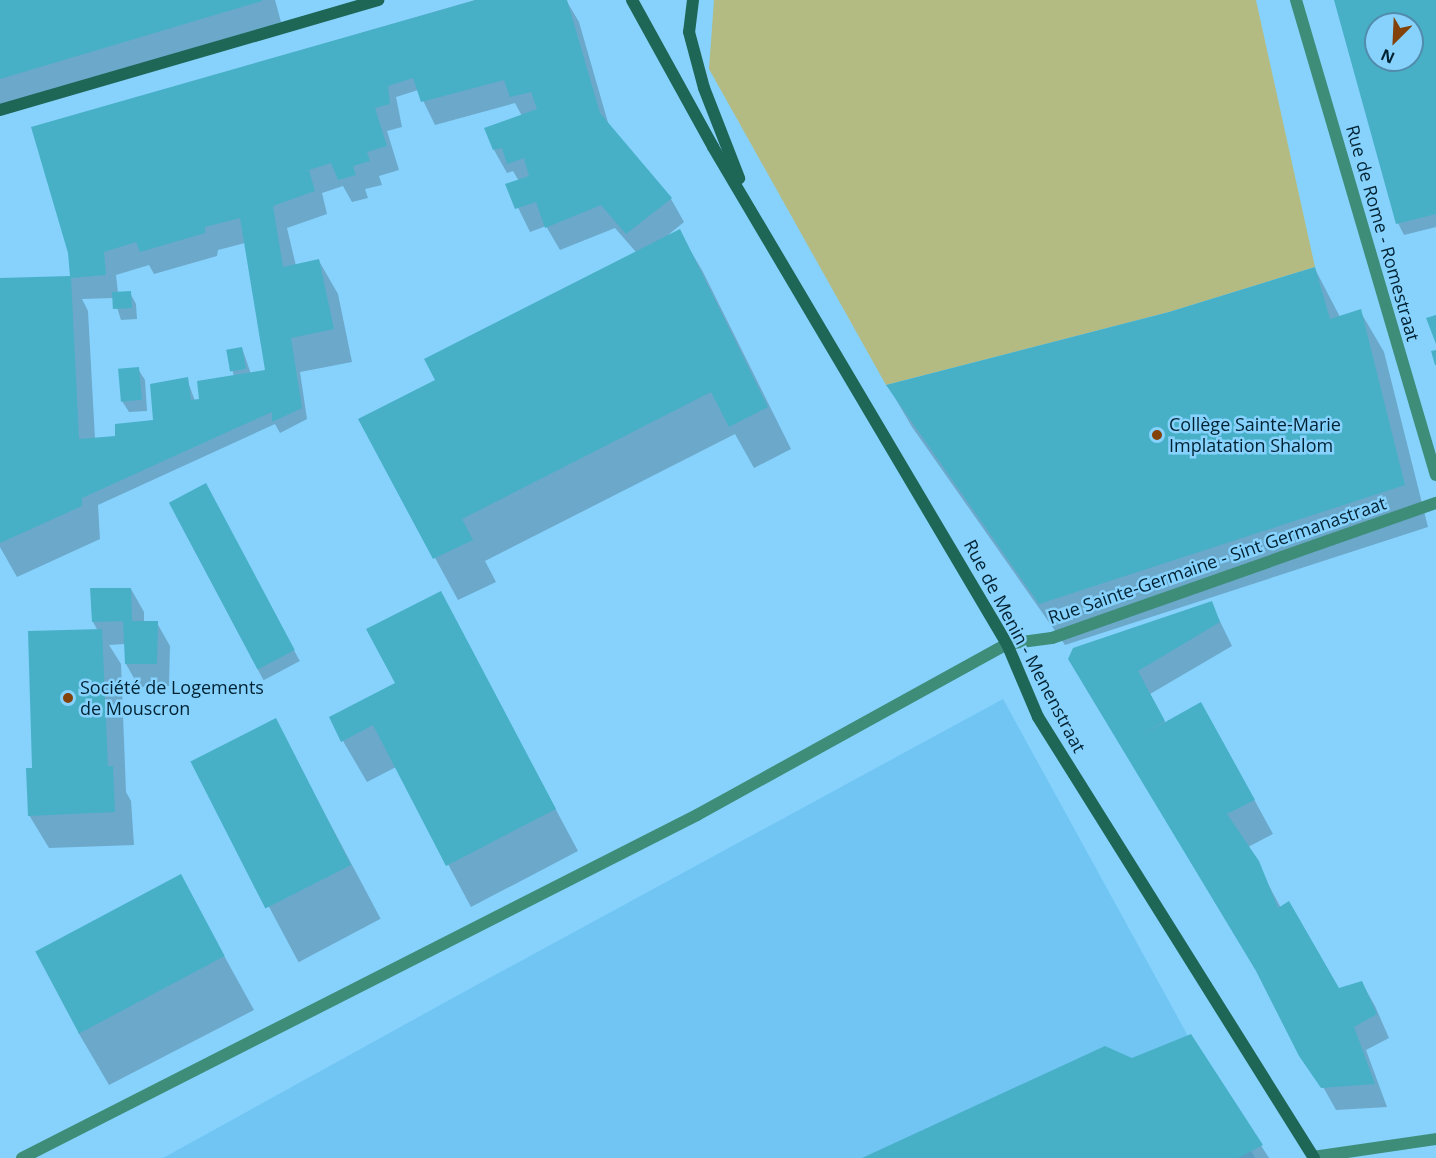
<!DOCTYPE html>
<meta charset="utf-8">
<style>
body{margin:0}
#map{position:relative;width:1436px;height:1158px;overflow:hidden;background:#86d2fd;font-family:"Open Sans",sans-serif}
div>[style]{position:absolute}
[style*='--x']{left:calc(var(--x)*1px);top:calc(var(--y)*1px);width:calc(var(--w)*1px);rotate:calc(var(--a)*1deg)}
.built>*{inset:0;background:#71c5f3}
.green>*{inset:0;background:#b4bb82}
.shadow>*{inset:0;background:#0003;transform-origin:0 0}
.building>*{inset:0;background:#47b0c7;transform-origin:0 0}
.street>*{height:12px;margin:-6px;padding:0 6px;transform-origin:6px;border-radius:6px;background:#3e8d79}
.secondary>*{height:12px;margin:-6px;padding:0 6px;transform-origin:6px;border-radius:6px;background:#1e6656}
.dots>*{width:16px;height:16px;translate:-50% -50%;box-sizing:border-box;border:3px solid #86d2fd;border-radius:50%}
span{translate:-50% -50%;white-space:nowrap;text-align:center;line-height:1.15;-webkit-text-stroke:5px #86d2fd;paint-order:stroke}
.street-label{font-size:18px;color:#012232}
.poi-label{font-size:18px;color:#012232}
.left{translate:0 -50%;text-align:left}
.north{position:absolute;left:1364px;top:12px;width:60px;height:60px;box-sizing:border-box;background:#86d2fd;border:2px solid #518cac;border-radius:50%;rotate:204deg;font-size:16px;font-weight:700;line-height:24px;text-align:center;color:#012232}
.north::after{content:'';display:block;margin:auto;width:21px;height:27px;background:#834209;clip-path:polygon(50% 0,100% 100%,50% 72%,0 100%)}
</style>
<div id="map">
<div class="built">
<i style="clip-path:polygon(1003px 699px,1255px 1158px,163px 1158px,471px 988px)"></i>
</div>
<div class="green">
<i style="clip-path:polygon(714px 0,1256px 0,1315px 267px,1169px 312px,886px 385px,709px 69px)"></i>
</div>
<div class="shadow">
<i style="clip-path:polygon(0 0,275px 0,281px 22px,0 106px)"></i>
<i style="clip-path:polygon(evenodd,475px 0,566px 0,579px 22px,609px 126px,671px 199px,684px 222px,668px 235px,679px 231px,703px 272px,791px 449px,754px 468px,735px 434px,485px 561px,496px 582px,458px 600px,360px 420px,437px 380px,636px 252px,615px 228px,560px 250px,546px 226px,530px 232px,507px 185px,519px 181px,513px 171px,507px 173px,494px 150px,522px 116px,515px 103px,435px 125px,418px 90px,396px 97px,402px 127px,387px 131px,399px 170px,379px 176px,382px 185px,365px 189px,368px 198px,352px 202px,343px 186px,322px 193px,327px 214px,287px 228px,296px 266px,319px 261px,338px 294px,352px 362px,300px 372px,307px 419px,280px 433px,275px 424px,98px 505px,100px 539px,17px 577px,0 547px,0 279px,73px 277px,70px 253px,33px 128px,475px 0,245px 243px,266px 371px,251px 374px,242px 348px,228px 351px,234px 377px,201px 400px,195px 401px,187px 379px,154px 422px,117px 437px,95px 439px,88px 311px,82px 299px,114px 298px,121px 320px,137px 319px,136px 304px,130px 293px,118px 293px,116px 275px,149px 265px,154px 274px,217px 256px,218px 250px,245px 243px)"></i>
<i style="clip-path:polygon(evenodd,1336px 0,1436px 0,1436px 227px,1404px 235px,1398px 223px,1336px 0,1376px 24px,1412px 24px,1412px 60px,1376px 60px,1376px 24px)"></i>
<i style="clip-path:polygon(1315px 269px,1340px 317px,1360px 311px,1384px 352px,1428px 527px,1065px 645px,912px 427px,888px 386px,1169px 313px)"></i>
<i style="clip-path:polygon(138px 369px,145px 380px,147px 411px,129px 412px,122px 401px)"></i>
<i style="left:212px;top:496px;width:187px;height:41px;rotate:62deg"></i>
<i style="clip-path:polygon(131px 589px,144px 612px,144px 622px,157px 623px,170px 646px,169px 686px,139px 687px,126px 664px,125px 644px,109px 645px,121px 664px,126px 792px,131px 801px,134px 845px,49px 848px,29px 815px,34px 769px,98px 631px,93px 622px)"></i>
<i style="clip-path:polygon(440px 593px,578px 851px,471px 907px,396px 767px,367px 782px,343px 741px,397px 684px)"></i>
<i style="clip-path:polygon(1211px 603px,1232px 646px,1150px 694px,1166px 724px,1220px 737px,1273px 834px,1248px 847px,1281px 908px,1338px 990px,1362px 983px,1375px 1006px,1389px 1038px,1366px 1050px,1387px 1107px,1336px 1110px,1264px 981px,1070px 659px)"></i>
<i style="left:275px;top:720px;width:225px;height:93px;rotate:62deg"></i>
<i style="clip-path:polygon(180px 876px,254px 1010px,109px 1085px,78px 1032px)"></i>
<i style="clip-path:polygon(1191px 1036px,1269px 1158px,866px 1158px,1132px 1060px)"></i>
</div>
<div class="building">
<i style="clip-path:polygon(0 0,262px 0,262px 1px,0 79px)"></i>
<i style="clip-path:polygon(evenodd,476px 0,567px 0,600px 113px,672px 198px,626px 234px,601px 205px,545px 228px,536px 202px,515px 209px,505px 184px,529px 176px,524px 158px,507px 164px,502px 148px,493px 150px,484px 128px,537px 109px,531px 92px,510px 97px,504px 80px,421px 102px,413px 78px,388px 86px,390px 104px,375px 108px,387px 146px,367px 152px,370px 161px,353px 166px,356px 175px,338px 180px,331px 163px,309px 170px,315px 191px,273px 206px,283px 267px,319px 259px,334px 329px,291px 338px,302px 408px,272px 422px,272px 412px,234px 429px,82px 498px,82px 506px,0 543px,0 278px,70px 276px,68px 253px,31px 127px,476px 0,240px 218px,265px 370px,197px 381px,199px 399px,191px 400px,188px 377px,150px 384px,153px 420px,115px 424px,115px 436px,79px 439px,71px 278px,106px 275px,104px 252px,136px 242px,140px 252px,205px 233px,205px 227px,240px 218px)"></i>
<i style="clip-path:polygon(evenodd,1334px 0,1436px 0,1436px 214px,1396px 224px,1334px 0,1376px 24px,1412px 24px,1412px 60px,1376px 60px,1376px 24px)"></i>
<i style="clip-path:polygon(680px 229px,768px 407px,729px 427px,711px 392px,462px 519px,473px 540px,433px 559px,358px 419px,435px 380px,424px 359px)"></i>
<i style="clip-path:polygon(1315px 267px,1330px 319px,1361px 309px,1405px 485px,1039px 604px,886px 385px,1169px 312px)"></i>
<i style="left:131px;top:291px;width:17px;height:19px;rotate:87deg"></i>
<i style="clip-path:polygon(1436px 315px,1436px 344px,1426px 318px)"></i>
<i style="left:242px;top:347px;width:22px;height:16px;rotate:80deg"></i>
<i style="clip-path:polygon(1436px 350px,1436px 365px,1435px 365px,1431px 351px)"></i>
<i style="left:139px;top:367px;width:33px;height:21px;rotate:85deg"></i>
<i style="left:206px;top:483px;width:189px;height:42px;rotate:62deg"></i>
<i style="clip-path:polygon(90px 588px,131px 588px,132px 621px,158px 621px,157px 664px,125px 664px,123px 621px,92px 622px)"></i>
<i style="clip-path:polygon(441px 591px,556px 809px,446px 866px,373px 725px,341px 742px,329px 717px,395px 683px,366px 629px)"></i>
<i style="clip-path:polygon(1212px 601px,1220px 622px,1138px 671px,1165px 721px,1142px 735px,1201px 702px,1255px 800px,1227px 814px,1259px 861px,1278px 908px,1289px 901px,1339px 988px,1362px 981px,1377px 1014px,1354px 1027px,1375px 1084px,1321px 1088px,1299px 1056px,1256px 971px,1068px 659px,1073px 648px)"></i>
<i style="clip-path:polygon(102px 629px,108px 766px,113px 766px,115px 812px,28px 816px,26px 768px,32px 768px,28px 631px)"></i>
<i style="left:276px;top:718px;width:165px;height:96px;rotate:63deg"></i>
<i style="left:181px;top:874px;width:93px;height:165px;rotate:62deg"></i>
<i style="clip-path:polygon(1191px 1034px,1263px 1145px,1238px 1158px,862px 1158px,1105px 1046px,1132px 1058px)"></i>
</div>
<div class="street">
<i style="--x:1296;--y:0;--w:495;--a:73.6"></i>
<i style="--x:1313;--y:1157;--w:124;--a:-8.3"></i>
<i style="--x:22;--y:1158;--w:757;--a:-26.94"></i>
<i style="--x:697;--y:815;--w:354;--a:-28.9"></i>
<i style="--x:1007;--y:644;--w:45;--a:-7.6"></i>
<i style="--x:1052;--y:638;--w:407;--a:-19.4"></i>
</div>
<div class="secondary">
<i style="--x:632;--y:0;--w:168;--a:61.1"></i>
<i style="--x:713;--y:147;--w:577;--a:59.39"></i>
<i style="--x:1007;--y:644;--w:79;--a:67"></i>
<i style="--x:1038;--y:717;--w:520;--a:57.96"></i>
<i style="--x:693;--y:0;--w:32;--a:97"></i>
<i style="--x:689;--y:32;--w:58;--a:75"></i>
<i style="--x:704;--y:88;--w:97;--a:68.7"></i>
<i style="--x:0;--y:110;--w:394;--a:-16.2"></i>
</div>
<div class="dots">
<i style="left:1157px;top:435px;background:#834209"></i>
<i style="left:68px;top:698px;background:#834209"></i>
</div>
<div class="street-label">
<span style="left:1383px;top:233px;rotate:74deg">Rue de Rome - Romestraat</span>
<span style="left:1217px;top:560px;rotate:-19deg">Rue Sainte-Germaine - Sint Germanastraat</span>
<span style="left:1025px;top:646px;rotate:62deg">Rue de Menin - Menenstraat</span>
</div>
<div class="poi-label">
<span class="left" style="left:1169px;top:435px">Collège Sainte-Marie<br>Implatation Shalom</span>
<span class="left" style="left:80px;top:698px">Société de Logements<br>de Mouscron</span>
</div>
<div class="north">N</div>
</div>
